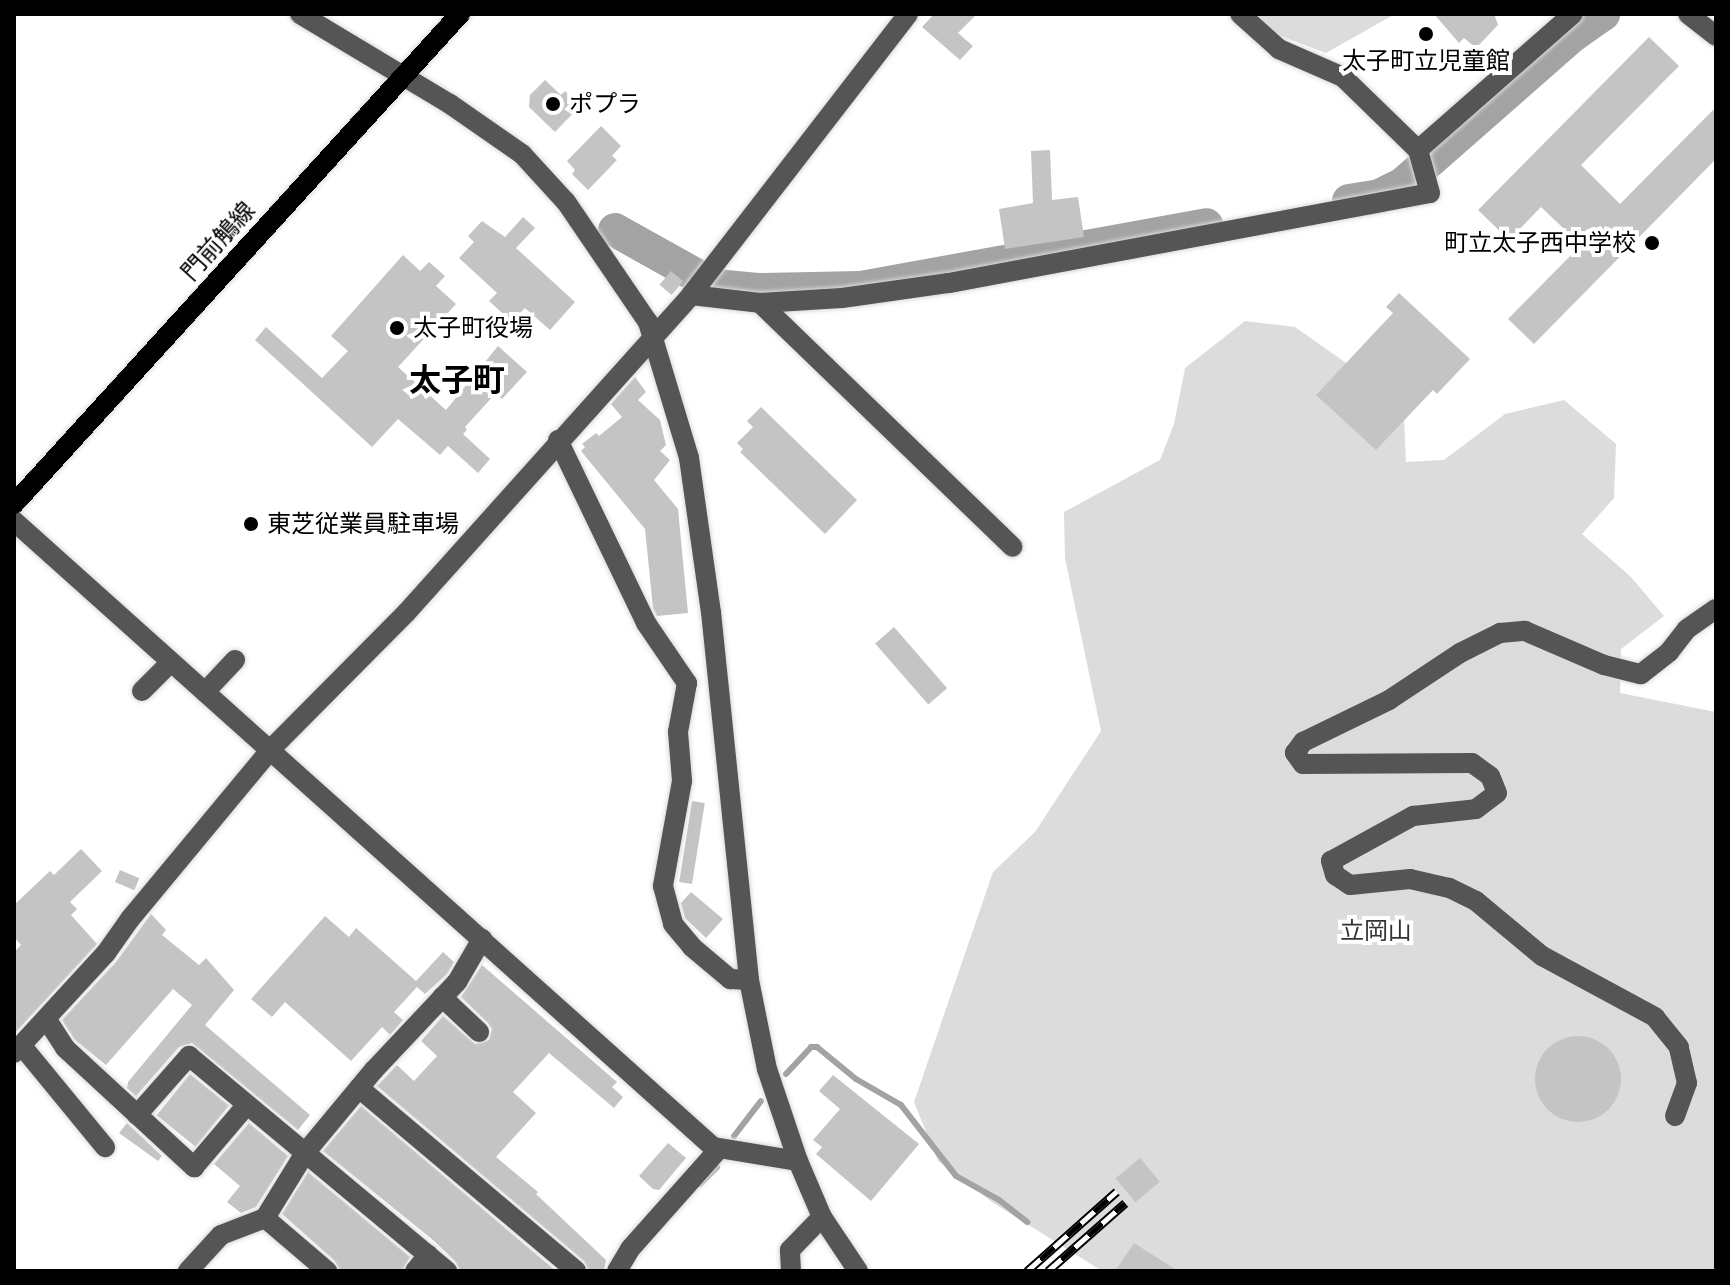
<!DOCTYPE html>
<meta charset="utf-8">
<style>
body{margin:0}
#map{position:relative;width:1730px;height:1285px;overflow:hidden;background:#fff;font-family:"Public Sans","Noto Sans JP",sans-serif}
div>[style]{position:absolute}
[style*='--x']{left:calc(var(--x)*1px);top:calc(var(--y)*1px);width:calc(var(--w)*1px);rotate:calc(var(--a)*1deg)}
.green>*{inset:0;background:#dcdcdc}
.stream>*{height:6px;margin:-3px;padding:0 3px;transform-origin:3px;border-radius:3px;background:#a3a3a3}
.river>*{height:34px;margin:-17px;padding:0 17px;transform-origin:17px;border-radius:17px;background:#a3a3a3}
.building>*{inset:0;background:#c4c4c4;transform-origin:0 0}
.round{border-radius:50%}
.roads{filter:drop-shadow(0 0 2px #dbdbdb) drop-shadow(0 0 2px #dbdbdb)}
.minor>*{height:20px;margin:-10px;padding:0 10px;transform-origin:10px;border-radius:10px;background:#555}
.major>*{height:20px;margin:-10px;padding:0 10px;transform-origin:10px;border-radius:10px;background:#000}
.rail>*{height:9px;margin-top:-4.5px;transform-origin:0;background:repeating-linear-gradient(90deg,#fff 0 18px,#000 0 36px);box-sizing:border-box;border-block:2px solid #000}
.dots>*{width:22px;height:22px;translate:-50% -50%;box-sizing:border-box;border:4px solid #fff;border-radius:50%}
span{translate:-50% -50%;white-space:nowrap;text-align:center;line-height:1.15;-webkit-text-stroke:8px #fff;paint-order:stroke}
.poi-label{font-size:24px;color:#000}
.left{translate:0 -50%;text-align:left}
.right{translate:-100% -50%;text-align:right}
.street-label{font-size:24px;color:#000}
.park-label{font-size:24px;color:#333}
.district-label{font-size:32px;color:#000;font-weight:700}
.frame{position:absolute;inset:0;border:16px solid #000;pointer-events:none}
</style>
<div id="map">
<div class="green">
<i style="clip-path:polygon(1252px 14px,1395px 14px,1326px 53px,1265px 30px)"></i>
<i style="clip-path:polygon(1245px 321px,1295px 327px,1349px 365px,1404px 417px,1406px 462px,1444px 460px,1505px 414px,1564px 400px,1616px 444px,1614px 498px,1582px 534px,1631px 577px,1664px 616px,1621px 649px,1620px 693px,1716px 712px,1716px 1271px,1102px 1271px,992px 1202px,938px 1161px,914px 1102px,993px 872px,1035px 832px,1101px 731px,1065px 558px,1064px 512px,1160px 460px,1174px 424px,1185px 368px)"></i>
</div>
<div class="stream">
<i style="--x:786;--y:1074;--w:37;--a:-47"></i>
<i style="--x:811;--y:1047;--w:6;--a:0"></i>
<i style="--x:817;--y:1047;--w:50;--a:39.4"></i>
<i style="--x:856;--y:1079;--w:52;--a:30"></i>
<i style="--x:901;--y:1105;--w:90;--a:52.2"></i>
<i style="--x:956;--y:1176;--w:49;--a:29.2"></i>
<i style="--x:999;--y:1200;--w:36;--a:38"></i>
<i style="--x:734;--y:1136;--w:44;--a:-52.4"></i>
<i style="--x:700;--y:1184;--w:24;--a:-45"></i>
</div>
<div class="river">
<i style="--x:1349;--y:201;--w:30;--a:-9"></i>
<i style="--x:1379;--y:196;--w:25;--a:-26"></i>
<i style="--x:1402;--y:185;--w:227;--a:-41.3"></i>
<i style="--x:1573;--y:35;--w:37;--a:-35"></i>
<i style="--x:615;--y:230;--w:115;--a:29.2"></i>
<i style="--x:715;--y:286;--w:43;--a:5.3"></i>
<i style="--x:758;--y:290;--w:103;--a:-1.1"></i>
<i style="--x:861;--y:288;--w:351;--a:-10.3"></i>
</div>
<div class="building">
<i style="clip-path:polygon(934px 14px,977px 14px,958px 33px,973px 46px,960px 60px,922px 27px)"></i>
<i style="clip-path:polygon(1434px 14px,1494px 14px,1498px 25px,1476px 48px,1464px 38px,1459px 43px)"></i>
<i style="clip-path:polygon(1649px 37px,1679px 66px,1581px 165px,1620px 204px,1716px 107px,1716px 159px,1534px 344px,1508px 319px,1581px 245px,1541px 207px,1509px 240px,1478px 210px)"></i>
<i style="clip-path:polygon(545px 80px,561px 95px,565px 91px,580px 106px,555px 132px,529px 107px,530px 95px)"></i>
<i style="clip-path:polygon(601px 126px,621px 146px,612px 156px,617px 160px,588px 190px,572px 174px,575px 170px,567px 161px)"></i>
<i style="clip-path:polygon(1050px 150px,1052px 200px,1078px 197px,1084px 237px,1005px 249px,999px 209px,1033px 203px,1031px 151px)"></i>
<i style="clip-path:polygon(523px 217px,535px 228px,516px 248px,575px 302px,550px 330px,525px 308px,512px 322px,489px 301px,497px 293px,459px 258px,474px 242px,468px 236px,482px 221px,505px 237px)"></i>
<i style="clip-path:polygon(403px 255px,420px 271px,429px 262px,445px 276px,436px 286px,456px 304px,398px 367px,446px 410px,498px 346px,527px 372px,502px 399px,496px 393px,465px 427px,467px 430px,463px 434px,490px 459px,478px 473px,448px 446px,440px 455px,398px 419px,372px 447px,255px 340px,266px 327px,322px 378px,348px 351px,331px 336px)"></i>
<i style="left:671px;top:271px;width:16px;height:18px;rotate:40deg"></i>
<i style="clip-path:polygon(1399px 293px,1470px 359px,1437px 394px,1433px 390px,1376px 450px,1316px 395px,1393px 313px,1386px 307px)"></i>
<i style="clip-path:polygon(635px 377px,646px 392px,638px 400px,660px 420px,666px 445px,660px 451px,670px 460px,654px 480px,678px 509px,688px 613px,657px 616px,653px 608px,645px 529px,581px 451px,585px 447px,582px 444px,596px 433px,599px 436px,622px 417px,611px 404px)"></i>
<i style="clip-path:polygon(761px 407px,857px 500px,825px 534px,740px 452px,743px 449px,737px 443px,753px 427px,747px 421px)"></i>
<i style="left:894px;top:627px;width:81px;height:25px;rotate:49deg"></i>
<i style="left:692px;top:801px;width:13px;height:82px;rotate:9deg"></i>
<i style="clip-path:polygon(81px 849px,102px 871px,70px 902px,77px 909px,71px 915px,97px 944px,14px 1034px,14px 952px,21px 945px,14px 937px,14px 905px,50px 871px,54px 875px)"></i>
<i style="left:120px;top:870px;width:21px;height:13px;rotate:23deg"></i>
<i style="clip-path:polygon(691px 892px,723px 919px,706px 938px,685px 918px,681px 903px)"></i>
<i style="clip-path:polygon(151px 914px,166px 930px,162px 935px,199px 965px,206px 958px,234px 990px,205px 1025px,310px 1115px,298px 1130px,192px 1043px,179px 1047px,136px 1096px,127px 1088px,128px 1082px,192px 1005px,173px 989px,106px 1065px,75px 1040px,62px 1020px,116px 962px)"></i>
<i style="clip-path:polygon(325px 916px,349px 937px,356px 928px,416px 981px,443px 952px,454px 962px,447px 974px,425px 994px,417px 987px,394px 1012px,403px 1020px,390px 1035px,382px 1027px,351px 1061px,285px 1002px,272px 1017px,251px 999px)"></i>
<i style="clip-path:polygon(482px 965px,617px 1082px,612px 1087px,623px 1097px,614px 1108px,549px 1053px,513px 1092px,536px 1113px,496px 1157px,538px 1192px,536px 1194px,606px 1260px,604px 1271px,589px 1271px,584px 1261px,377px 1086px,397px 1065px,414px 1081px,437px 1056px,421px 1041px,443px 1016px,475px 1044px,489px 1040px,492px 1029px,488px 1023px,461px 997px)"></i>
<i class="round" style="left:1535px;top:1036px;width:86px;height:86px"></i>
<i style="left:190px;top:1074px;width:50px;height:53px;rotate:39deg"></i>
<i style="clip-path:polygon(833px 1075px,919px 1144px,871px 1201px,816px 1154px,822px 1147px,813px 1140px,840px 1109px,819px 1091px)"></i>
<i style="clip-path:polygon(361px 1106px,556px 1271px,460px 1271px,456px 1262px,433px 1240px,323px 1151px)"></i>
<i style="clip-path:polygon(127px 1123px,162px 1156px,158px 1161px,119px 1133px)"></i>
<i style="clip-path:polygon(249px 1123px,288px 1156px,256px 1207px,241px 1213px,227px 1202px,240px 1186px,214px 1164px)"></i>
<i style="clip-path:polygon(668px 1143px,686px 1158px,659px 1190px,653px 1189px,639px 1176px)"></i>
<i style="left:1140px;top:1158px;width:31px;height:32px;rotate:50deg"></i>
<i style="clip-path:polygon(308px 1172px,410px 1257px,402px 1271px,340px 1271px,335px 1261px,282px 1214px)"></i>
<i style="clip-path:polygon(1134px 1243px,1178px 1271px,1115px 1271px)"></i>
</div>
<div class="roads">
<div class="minor">
<i style="--x:300;--y:14;--w:175;--a:31"></i>
<i style="--x:450;--y:104;--w:88;--a:34.8"></i>
<i style="--x:522;--y:154;--w:65;--a:47.5"></i>
<i style="--x:566;--y:202;--w:145;--a:55.7"></i>
<i style="--x:648;--y:322;--w:142;--a:73.2"></i>
<i style="--x:689;--y:458;--w:156;--a:81.9"></i>
<i style="--x:711;--y:612;--w:370;--a:84.1"></i>
<i style="--x:749;--y:980;--w:91;--a:78.6"></i>
<i style="--x:767;--y:1069;--w:97;--a:71.4"></i>
<i style="--x:798;--y:1161;--w:61;--a:66.8"></i>
<i style="--x:822;--y:1217;--w:65;--a:56.3"></i>
<i style="--x:1688;--y:14;--w:36;--a:38"></i>
<i style="--x:1418;--y:150;--w:206;--a:-41.3"></i>
<i style="--x:691;--y:295;--w:69;--a:6.6"></i>
<i style="--x:760;--y:303;--w:82;--a:-3.5"></i>
<i style="--x:842;--y:298;--w:108;--a:-8"></i>
<i style="--x:949;--y:283;--w:489;--a:-10.6"></i>
<i style="--x:1430;--y:193;--w:45;--a:-105.6"></i>
<i style="--x:1418;--y:150;--w:105;--a:-135.8"></i>
<i style="--x:1343;--y:77;--w:70;--a:-156.4"></i>
<i style="--x:1279;--y:49;--w:52;--a:-138.1"></i>
<i style="--x:760;--y:303;--w:351;--a:44"></i>
<i style="--x:558;--y:440;--w:203;--a:64.3"></i>
<i style="--x:646;--y:623;--w:73;--a:55.7"></i>
<i style="--x:687;--y:683;--w:50;--a:100.4"></i>
<i style="--x:678;--y:732;--w:49;--a:85.3"></i>
<i style="--x:682;--y:781;--w:107;--a:100.3"></i>
<i style="--x:663;--y:886;--w:39;--a:75"></i>
<i style="--x:673;--y:924;--w:30;--a:50"></i>
<i style="--x:692;--y:947;--w:50;--a:40.1"></i>
<i style="--x:730;--y:979;--w:19;--a:3"></i>
<i style="--x:14;--y:521;--w:938;--a:41.85"></i>
<i style="--x:713;--y:1147;--w:86;--a:9.4"></i>
<i style="--x:142;--y:691;--w:41;--a:-45"></i>
<i style="--x:205;--y:692;--w:44;--a:-46.8"></i>
<i style="--x:442;--y:997;--w:51;--a:43.4"></i>
<i style="--x:47;--y:1020;--w:33;--a:57"></i>
<i style="--x:65;--y:1048;--w:176;--a:42.7"></i>
<i style="--x:194;--y:1167;--w:80;--a:-49.6"></i>
<i style="--x:22;--y:1046;--w:131;--a:50.6"></i>
<i style="--x:14;--y:1053;--w:136;--a:-47.4"></i>
<i style="--x:106;--y:953;--w:42;--a:-54.8"></i>
<i style="--x:130;--y:919;--w:221;--a:-50.3"></i>
<i style="--x:271;--y:749;--w:193;--a:-45.2"></i>
<i style="--x:407;--y:612;--w:426;--a:-48.1"></i>
<i style="--x:691;--y:295;--w:355;--a:-52.3"></i>
<i style="--x:359;--y:1088;--w:284;--a:40.1"></i>
<i style="--x:137;--y:1115;--w:79;--a:-48.6"></i>
<i style="--x:189;--y:1056;--w:336;--a:39.8"></i>
<i style="--x:1675;--y:1116;--w:35;--a:-70"></i>
<i style="--x:1687;--y:1083;--w:37;--a:-103"></i>
<i style="--x:1679;--y:1047;--w:38;--a:-129"></i>
<i style="--x:1655;--y:1017;--w:128;--a:-151.6"></i>
<i style="--x:1542;--y:956;--w:86;--a:-140.2"></i>
<i style="--x:1476;--y:901;--w:30;--a:-154"></i>
<i style="--x:1449;--y:888;--w:40;--a:-167"></i>
<i style="--x:1410;--y:879;--w:60;--a:174.3"></i>
<i style="--x:1350;--y:885;--w:18;--a:-146"></i>
<i style="--x:1335;--y:875;--w:15;--a:-106"></i>
<i style="--x:1331;--y:861;--w:94;--a:-28.8"></i>
<i style="--x:1413;--y:816;--w:63;--a:-6.3"></i>
<i style="--x:1476;--y:809;--w:26;--a:-37"></i>
<i style="--x:1497;--y:793;--w:18;--a:-112"></i>
<i style="--x:1490;--y:776;--w:22;--a:-144"></i>
<i style="--x:1472;--y:763;--w:169;--a:179.7"></i>
<i style="--x:1303;--y:764;--w:14;--a:-126"></i>
<i style="--x:1295;--y:753;--w:14;--a:-54"></i>
<i style="--x:1303;--y:742;--w:96;--a:-26"></i>
<i style="--x:1389;--y:700;--w:85;--a:-33.5"></i>
<i style="--x:1460;--y:653;--w:45;--a:-26.6"></i>
<i style="--x:1500;--y:633;--w:25;--a:-5"></i>
<i style="--x:1525;--y:631;--w:86;--a:23.3"></i>
<i style="--x:1604;--y:665;--w:38;--a:14"></i>
<i style="--x:1641;--y:674;--w:36;--a:-38"></i>
<i style="--x:1669;--y:652;--w:29;--a:-52"></i>
<i style="--x:1687;--y:629;--w:35;--a:-35"></i>
<i style="--x:265;--y:1218;--w:82;--a:40.5"></i>
<i style="--x:188;--y:1271;--w:49;--a:-47.5"></i>
<i style="--x:221;--y:1235;--w:47;--a:-21.1"></i>
<i style="--x:265;--y:1218;--w:76;--a:-58.4"></i>
<i style="--x:305;--y:1153;--w:108;--a:-50.3"></i>
<i style="--x:374;--y:1070;--w:121;--a:-46.7"></i>
<i style="--x:457;--y:982;--w:50;--a:-59.8"></i>
<i style="--x:415;--y:1271;--w:21;--a:-51"></i>
<i style="--x:617;--y:1271;--w:26;--a:-59"></i>
<i style="--x:630;--y:1249;--w:132;--a:-48.4"></i>
<i style="--x:791;--y:1271;--w:21;--a:-93"></i>
<i style="--x:790;--y:1250;--w:46;--a:-45.9"></i>
</div>
<div class="major">
<i style="--x:14;--y:504;--w:663;--a:-47.69"></i>
</div>
</div>
<div class="rail">
<i style="--x:1027;--y:1271;--w:120;--a:-41.6"></i>
<i style="--x:1048;--y:1271;--w:103;--a:-41.4"></i>
</div>
<div class="dots">
<i style="left:1426px;top:34px;background:#000"></i>
<i style="left:553px;top:104px;background:#000"></i>
<i style="left:1652px;top:243px;background:#000"></i>
<i style="left:397px;top:328px;background:#000"></i>
<i style="left:251px;top:524px;background:#000"></i>
</div>
<div class="poi-label">
<span style="left:1426px;top:61px">太子町立児童館</span>
<span class="left" style="left:569px;top:104px">ポプラ</span>
<span class="right" style="left:1636px;top:243px">町立太子西中学校</span>
<span class="left" style="left:413px;top:328px">太子町役場</span>
<span class="left" style="left:267px;top:524px">東芝従業員駐車場</span>
</div>
<div class="street-label">
<span style="left:218px;top:241px;rotate:-48deg">門前鵤線</span>
</div>
<div class="park-label">
<span style="left:1376px;top:931px">立岡山</span>
</div>
<div class="district-label">
<span style="left:457px;top:380px">太子町</span>
</div>
<div class="frame"></div>
</div>
